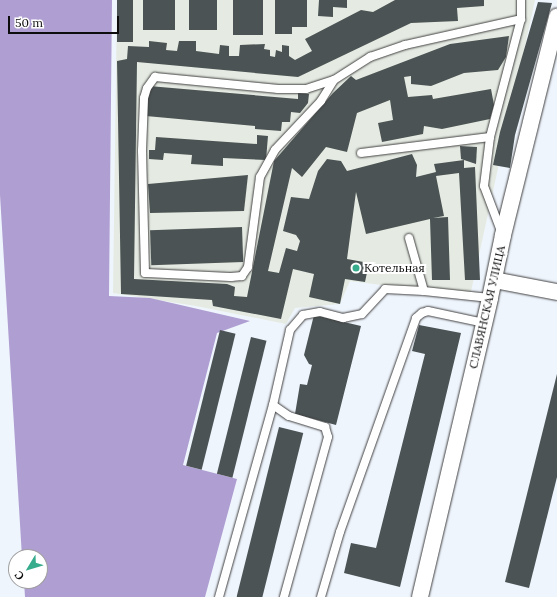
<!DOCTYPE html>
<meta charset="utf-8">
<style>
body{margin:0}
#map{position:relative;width:557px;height:597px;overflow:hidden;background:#eff5fd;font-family:Lora,serif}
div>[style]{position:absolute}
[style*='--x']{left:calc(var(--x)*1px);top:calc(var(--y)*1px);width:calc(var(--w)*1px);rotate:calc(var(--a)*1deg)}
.industrial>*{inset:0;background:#e5ebe2}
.forest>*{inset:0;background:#af9ed2}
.building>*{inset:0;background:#4b5354;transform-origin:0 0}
.roads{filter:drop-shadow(0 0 1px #404040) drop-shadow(0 0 1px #404040)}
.service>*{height:8px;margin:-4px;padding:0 4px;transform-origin:4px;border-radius:4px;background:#fff}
.minor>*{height:16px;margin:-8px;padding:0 8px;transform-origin:8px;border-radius:8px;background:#fff}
.dots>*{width:11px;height:11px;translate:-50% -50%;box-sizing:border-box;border:2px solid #fff;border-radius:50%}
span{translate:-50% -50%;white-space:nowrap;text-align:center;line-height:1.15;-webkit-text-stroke:4px #fff;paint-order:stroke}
.poi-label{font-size:12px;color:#0d0d0d}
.left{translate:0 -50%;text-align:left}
.street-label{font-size:12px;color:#0d0d0d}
.north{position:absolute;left:8px;top:549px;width:40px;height:40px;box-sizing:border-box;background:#fff;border:1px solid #9e9e9e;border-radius:50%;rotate:232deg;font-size:11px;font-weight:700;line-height:16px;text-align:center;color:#0d0d0d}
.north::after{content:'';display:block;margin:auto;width:14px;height:18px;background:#36ac8c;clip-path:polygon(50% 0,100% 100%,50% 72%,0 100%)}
.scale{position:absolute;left:8px;top:16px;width:111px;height:18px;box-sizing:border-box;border:2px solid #0d0d0d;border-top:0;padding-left:5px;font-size:12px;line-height:14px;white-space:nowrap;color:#0d0d0d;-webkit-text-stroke:3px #fff;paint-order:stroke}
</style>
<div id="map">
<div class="industrial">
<i style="clip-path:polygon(117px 0,535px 0,470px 296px,350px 281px,340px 304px,295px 308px,286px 324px,196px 306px,113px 293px)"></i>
</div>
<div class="forest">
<i style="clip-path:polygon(0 0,112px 0,109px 296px,150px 298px,250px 321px,217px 333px,183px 465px,237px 479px,205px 597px,25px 597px,24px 581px,40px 581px,40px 557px,22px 557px,0 195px)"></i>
</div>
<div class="building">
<i style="left:117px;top:0;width:16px;height:42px"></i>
<i style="left:143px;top:0;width:32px;height:30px"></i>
<i style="left:189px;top:0;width:28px;height:30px"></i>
<i style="left:233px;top:0;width:30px;height:35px"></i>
<i style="clip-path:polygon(275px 0,307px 0,307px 27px,292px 27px,292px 34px,275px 34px)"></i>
<i style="clip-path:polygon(319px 0,347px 0,347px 8px,333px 7px,333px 17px,318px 16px)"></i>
<i style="clip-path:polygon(395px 0,484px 0,484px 6px,457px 8px,458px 21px,411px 23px,298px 77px,137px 62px,134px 279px,227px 284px,235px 287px,234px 296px,247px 297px,274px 161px,333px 93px,351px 76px,356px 80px,450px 44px,509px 36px,506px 57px,498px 70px,464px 73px,431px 86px,411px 84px,411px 76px,404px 77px,408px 97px,432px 95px,433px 99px,491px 89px,494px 105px,490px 119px,442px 129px,424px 126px,423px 134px,382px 142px,378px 123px,393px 120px,390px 100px,357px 113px,347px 152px,326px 147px,302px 177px,292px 168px,268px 271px,279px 273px,286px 248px,297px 251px,300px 241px,296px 235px,283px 231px,291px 197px,309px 199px,318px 171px,327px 159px,341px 161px,347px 171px,412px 154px,417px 165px,416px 177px,436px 172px,434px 164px,464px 160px,464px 168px,475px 167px,480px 280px,465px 280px,459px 173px,436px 176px,444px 216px,433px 218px,448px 217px,450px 280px,432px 280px,430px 219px,366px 234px,356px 192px,347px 259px,369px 263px,365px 282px,345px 279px,340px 304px,309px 297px,314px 274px,293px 269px,281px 319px,213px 306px,212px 300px,121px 294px,117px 61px,127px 59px,128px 46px,149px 47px,149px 41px,167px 43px,166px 50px,177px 51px,179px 41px,196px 41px,196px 51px,219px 54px,220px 45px,229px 46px,229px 56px,239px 56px,240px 45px,265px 44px,264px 49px,270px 50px,270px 56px,275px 57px,276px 50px,282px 52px,282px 45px,289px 46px,289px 56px,295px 60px,312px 51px,305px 39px,361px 10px,373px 12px)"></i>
<i style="clip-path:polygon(538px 2px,552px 3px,515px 135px,510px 168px,493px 165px,500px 132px)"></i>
<i style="clip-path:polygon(149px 86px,298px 99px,298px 93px,309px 94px,308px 103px,300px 113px,291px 112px,290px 122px,282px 122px,281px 131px,255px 129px,255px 126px,146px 116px)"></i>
<i style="clip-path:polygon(257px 135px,268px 136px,266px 160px,223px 158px,223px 166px,191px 164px,192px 155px,164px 153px,163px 160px,149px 159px,149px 150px,155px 150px,156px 137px,257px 144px)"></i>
<i style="clip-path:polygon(460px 146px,477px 147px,476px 164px,461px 159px)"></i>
<i style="clip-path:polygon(248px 175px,244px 211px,150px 213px,148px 184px)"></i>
<i style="left:242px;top:227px;width:35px;height:92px;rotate:88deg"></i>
<i style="clip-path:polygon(314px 315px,361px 326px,336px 425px,295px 414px,300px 384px,307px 385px,312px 365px,309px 364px,304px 355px)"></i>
<i style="clip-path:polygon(419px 325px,461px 333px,400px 587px,344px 573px,351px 543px,376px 548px,425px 354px,412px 351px)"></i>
<i style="left:220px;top:330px;width:16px;height:140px;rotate:14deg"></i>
<i style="left:251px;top:337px;width:16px;height:141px;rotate:14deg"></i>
<i style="clip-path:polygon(557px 374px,557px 477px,529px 588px,505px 582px)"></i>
<i style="left:279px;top:427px;width:25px;height:175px;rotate:14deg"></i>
</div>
<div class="roads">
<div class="service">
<i style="--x:334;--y:80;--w:25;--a:122"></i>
<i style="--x:321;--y:101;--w:67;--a:133.2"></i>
<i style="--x:275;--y:150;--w:31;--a:119"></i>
<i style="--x:260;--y:177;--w:91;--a:97.6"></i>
<i style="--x:248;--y:267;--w:11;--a:124"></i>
<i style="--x:242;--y:276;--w:11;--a:175"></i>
<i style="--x:231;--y:277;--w:86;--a:-177.3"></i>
<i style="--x:145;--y:273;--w:122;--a:-91.4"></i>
<i style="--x:142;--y:151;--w:53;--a:-87.8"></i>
<i style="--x:144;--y:98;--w:10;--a:-73"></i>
<i style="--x:147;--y:88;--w:14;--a:-54"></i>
<i style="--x:155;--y:77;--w:124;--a:5.6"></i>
<i style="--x:278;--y:89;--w:28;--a:0"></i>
<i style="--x:306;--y:89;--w:29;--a:-18"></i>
<i style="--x:334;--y:80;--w:43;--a:-32.6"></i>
<i style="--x:370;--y:57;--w:37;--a:-19"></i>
<i style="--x:405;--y:45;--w:119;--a:-12.6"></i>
<i style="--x:361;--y:153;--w:130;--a:-7.1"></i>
<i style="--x:501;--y:231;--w:48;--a:-110.7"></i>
<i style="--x:484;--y:186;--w:49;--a:-83"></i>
<i style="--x:490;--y:137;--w:122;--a:-75.3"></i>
<i style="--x:521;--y:19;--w:19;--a:-90"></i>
<i style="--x:409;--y:238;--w:55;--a:74.2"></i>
<i style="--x:273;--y:405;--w:19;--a:35"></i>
<i style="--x:289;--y:416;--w:38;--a:17"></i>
<i style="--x:325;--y:427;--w:10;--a:73"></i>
<i style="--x:328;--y:437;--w:166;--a:105.4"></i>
<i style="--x:219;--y:597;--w:199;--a:-74.3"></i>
<i style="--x:273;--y:405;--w:77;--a:-77.2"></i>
<i style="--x:290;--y:330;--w:20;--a:-49"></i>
<i style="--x:303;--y:315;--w:17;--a:-10"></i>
<i style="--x:320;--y:312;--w:24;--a:15"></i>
<i style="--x:343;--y:318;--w:19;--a:-12"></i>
<i style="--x:362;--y:314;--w:34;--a:-47"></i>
<i style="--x:385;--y:289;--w:39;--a:3"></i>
<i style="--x:424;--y:291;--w:66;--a:6.1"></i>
<i style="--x:321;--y:597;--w:68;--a:-73.7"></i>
<i style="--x:340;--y:532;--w:227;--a:-70.4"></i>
<i style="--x:416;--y:318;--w:8;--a:-40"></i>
<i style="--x:422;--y:313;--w:6;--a:-18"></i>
<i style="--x:428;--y:311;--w:57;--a:12.1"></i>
</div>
<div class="minor">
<i style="--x:494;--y:280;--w:64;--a:10.8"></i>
<i style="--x:420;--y:597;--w:307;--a:-76.8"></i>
<i style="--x:490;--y:298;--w:64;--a:-78.3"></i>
<i style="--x:503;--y:235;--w:225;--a:-76.1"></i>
</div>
</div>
<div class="dots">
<i style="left:356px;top:268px;background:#36ac8c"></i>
</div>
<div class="poi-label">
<span class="left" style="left:364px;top:268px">Котельная</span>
</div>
<div class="street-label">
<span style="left:487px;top:307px;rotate:-77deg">СЛАВЯНСКАЯ УЛИЦА</span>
</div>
<div class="north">С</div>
<div class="scale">50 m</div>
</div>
